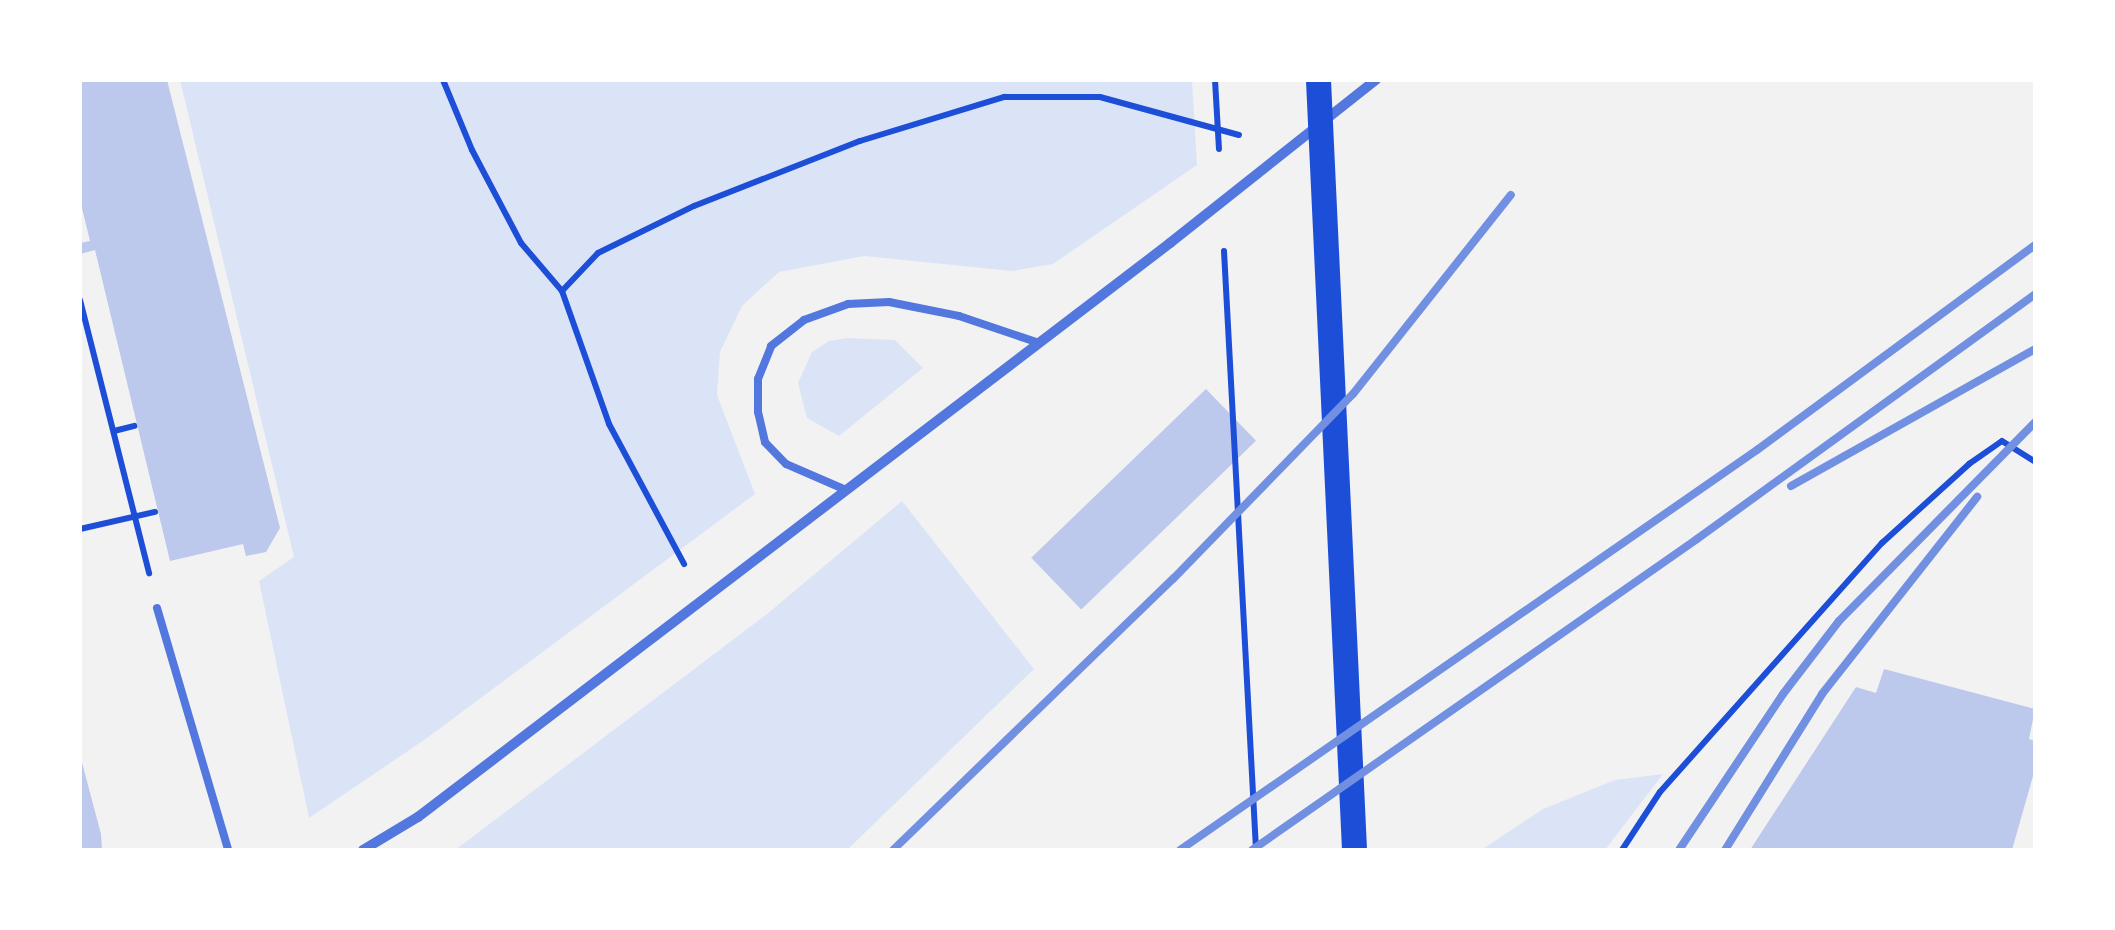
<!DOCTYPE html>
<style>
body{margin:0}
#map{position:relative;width:2115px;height:930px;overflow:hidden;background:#f2f2f2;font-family:"DM Sans",sans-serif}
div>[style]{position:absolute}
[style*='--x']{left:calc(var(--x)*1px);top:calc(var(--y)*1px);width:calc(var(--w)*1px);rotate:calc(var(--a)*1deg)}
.green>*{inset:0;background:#dbe4f7}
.building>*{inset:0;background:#bdc9ec;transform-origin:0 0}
.path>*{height:6px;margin:-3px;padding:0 3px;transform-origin:3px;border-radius:3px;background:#1d4ed8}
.service>*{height:8px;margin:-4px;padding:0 4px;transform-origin:4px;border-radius:4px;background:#5277de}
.minor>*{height:10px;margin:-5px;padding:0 5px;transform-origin:5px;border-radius:5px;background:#5277de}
.primary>*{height:25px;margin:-12.5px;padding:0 12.5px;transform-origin:12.5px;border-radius:12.5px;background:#1d4ed8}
.rail>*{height:8px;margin:-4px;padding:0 4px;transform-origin:4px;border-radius:4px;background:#7290e2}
span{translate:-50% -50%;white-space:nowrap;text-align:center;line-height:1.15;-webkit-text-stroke:10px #fff;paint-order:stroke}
.frame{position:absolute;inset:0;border:82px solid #fff;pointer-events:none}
</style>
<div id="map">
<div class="green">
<i style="clip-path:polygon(180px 80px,1192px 80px,1197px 165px,1053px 264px,1012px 271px,864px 256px,779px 272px,742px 306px,720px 352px,717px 395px,755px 494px,427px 738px,309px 818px,259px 581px,294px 557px)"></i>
<i style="clip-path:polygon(847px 338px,895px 340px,923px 368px,839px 436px,807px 418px,798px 383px,812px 352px,829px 341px)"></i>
<i style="clip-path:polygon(902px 501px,1034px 669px,847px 850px,455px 850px,767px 614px)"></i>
<i style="clip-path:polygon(1663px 774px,1605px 850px,1481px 850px,1543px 809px,1615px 780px)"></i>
</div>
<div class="building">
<i style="clip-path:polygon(80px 80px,167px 80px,280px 528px,266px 552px,246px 556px,243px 544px,170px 561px,95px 250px,80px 254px,80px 243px,90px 241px,80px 200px)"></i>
<i style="left:1206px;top:389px;width:72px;height:243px;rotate:46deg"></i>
<i style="clip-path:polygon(1884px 669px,2035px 709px,2029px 739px,2035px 741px,2035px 769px,2012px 850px,1750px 850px,1856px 687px,1876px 693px)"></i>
<i style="clip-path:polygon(80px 755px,101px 834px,102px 850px,80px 850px)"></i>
</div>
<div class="path">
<i style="--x:443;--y:80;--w:76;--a:67.5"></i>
<i style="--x:472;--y:150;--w:105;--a:62.2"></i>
<i style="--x:521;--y:243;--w:63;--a:49.5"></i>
<i style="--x:562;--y:291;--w:141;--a:70.5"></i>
<i style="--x:609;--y:424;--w:159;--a:61.8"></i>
<i style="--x:1215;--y:80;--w:69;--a:86.7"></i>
<i style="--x:1224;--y:251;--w:600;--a:86.94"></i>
<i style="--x:562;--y:291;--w:52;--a:-46.5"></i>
<i style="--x:598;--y:253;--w:107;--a:-26.1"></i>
<i style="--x:694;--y:206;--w:178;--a:-21.4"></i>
<i style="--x:860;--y:141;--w:151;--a:-17"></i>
<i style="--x:1004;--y:97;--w:96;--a:0"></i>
<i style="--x:1100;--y:97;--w:144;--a:15.3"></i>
<i style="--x:80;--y:300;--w:282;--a:75.8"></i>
<i style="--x:114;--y:431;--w:21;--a:-14"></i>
<i style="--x:80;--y:529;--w:77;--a:-12.8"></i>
<i style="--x:1622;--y:850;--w:69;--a:-56.8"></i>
<i style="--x:1660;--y:792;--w:334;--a:-48.3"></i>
<i style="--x:1882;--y:543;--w:118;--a:-42.2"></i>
<i style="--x:1969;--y:464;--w:40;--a:-34.9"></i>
<i style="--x:2002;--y:441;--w:39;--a:32"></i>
</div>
<div class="service">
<i style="--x:846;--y:490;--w:65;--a:-156.6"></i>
<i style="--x:786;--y:464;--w:30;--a:-134"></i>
<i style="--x:765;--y:442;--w:31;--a:-103"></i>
<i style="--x:758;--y:412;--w:33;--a:-90"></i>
<i style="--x:758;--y:379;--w:35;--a:-68"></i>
<i style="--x:771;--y:346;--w:42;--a:-38.2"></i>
<i style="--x:804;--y:320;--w:47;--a:-20"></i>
<i style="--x:848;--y:304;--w:41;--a:-2.8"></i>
<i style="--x:889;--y:302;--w:71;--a:11.3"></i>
<i style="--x:959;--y:316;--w:84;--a:18.6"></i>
<i style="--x:157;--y:608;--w:252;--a:73.6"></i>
</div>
<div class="minor">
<i style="--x:363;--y:850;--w:64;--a:-31"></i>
<i style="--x:418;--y:817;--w:946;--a:-37.35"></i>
<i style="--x:1170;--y:243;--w:263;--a:-38.4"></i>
</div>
<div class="primary">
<i style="--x:1318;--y:80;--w:771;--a:87.32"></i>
</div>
<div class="rail">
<i style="--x:1791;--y:486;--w:280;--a:-29.3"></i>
<i style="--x:893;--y:850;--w:390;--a:-44.1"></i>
<i style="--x:1173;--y:579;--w:258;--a:-45.8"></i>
<i style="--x:1353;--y:394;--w:254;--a:-51.6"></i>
<i style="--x:1180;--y:850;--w:702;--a:-34.73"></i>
<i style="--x:1757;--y:450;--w:345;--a:-36.4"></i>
<i style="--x:1252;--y:850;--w:543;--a:-34.95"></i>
<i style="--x:1697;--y:539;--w:417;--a:-35.9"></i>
<i style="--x:1679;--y:850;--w:187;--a:-56.3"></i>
<i style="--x:1783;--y:694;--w:92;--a:-52.5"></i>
<i style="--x:1839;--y:621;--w:279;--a:-45.4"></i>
<i style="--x:1725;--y:850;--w:184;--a:-58.1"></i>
<i style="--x:1822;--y:694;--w:251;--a:-51.8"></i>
</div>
<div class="frame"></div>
</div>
